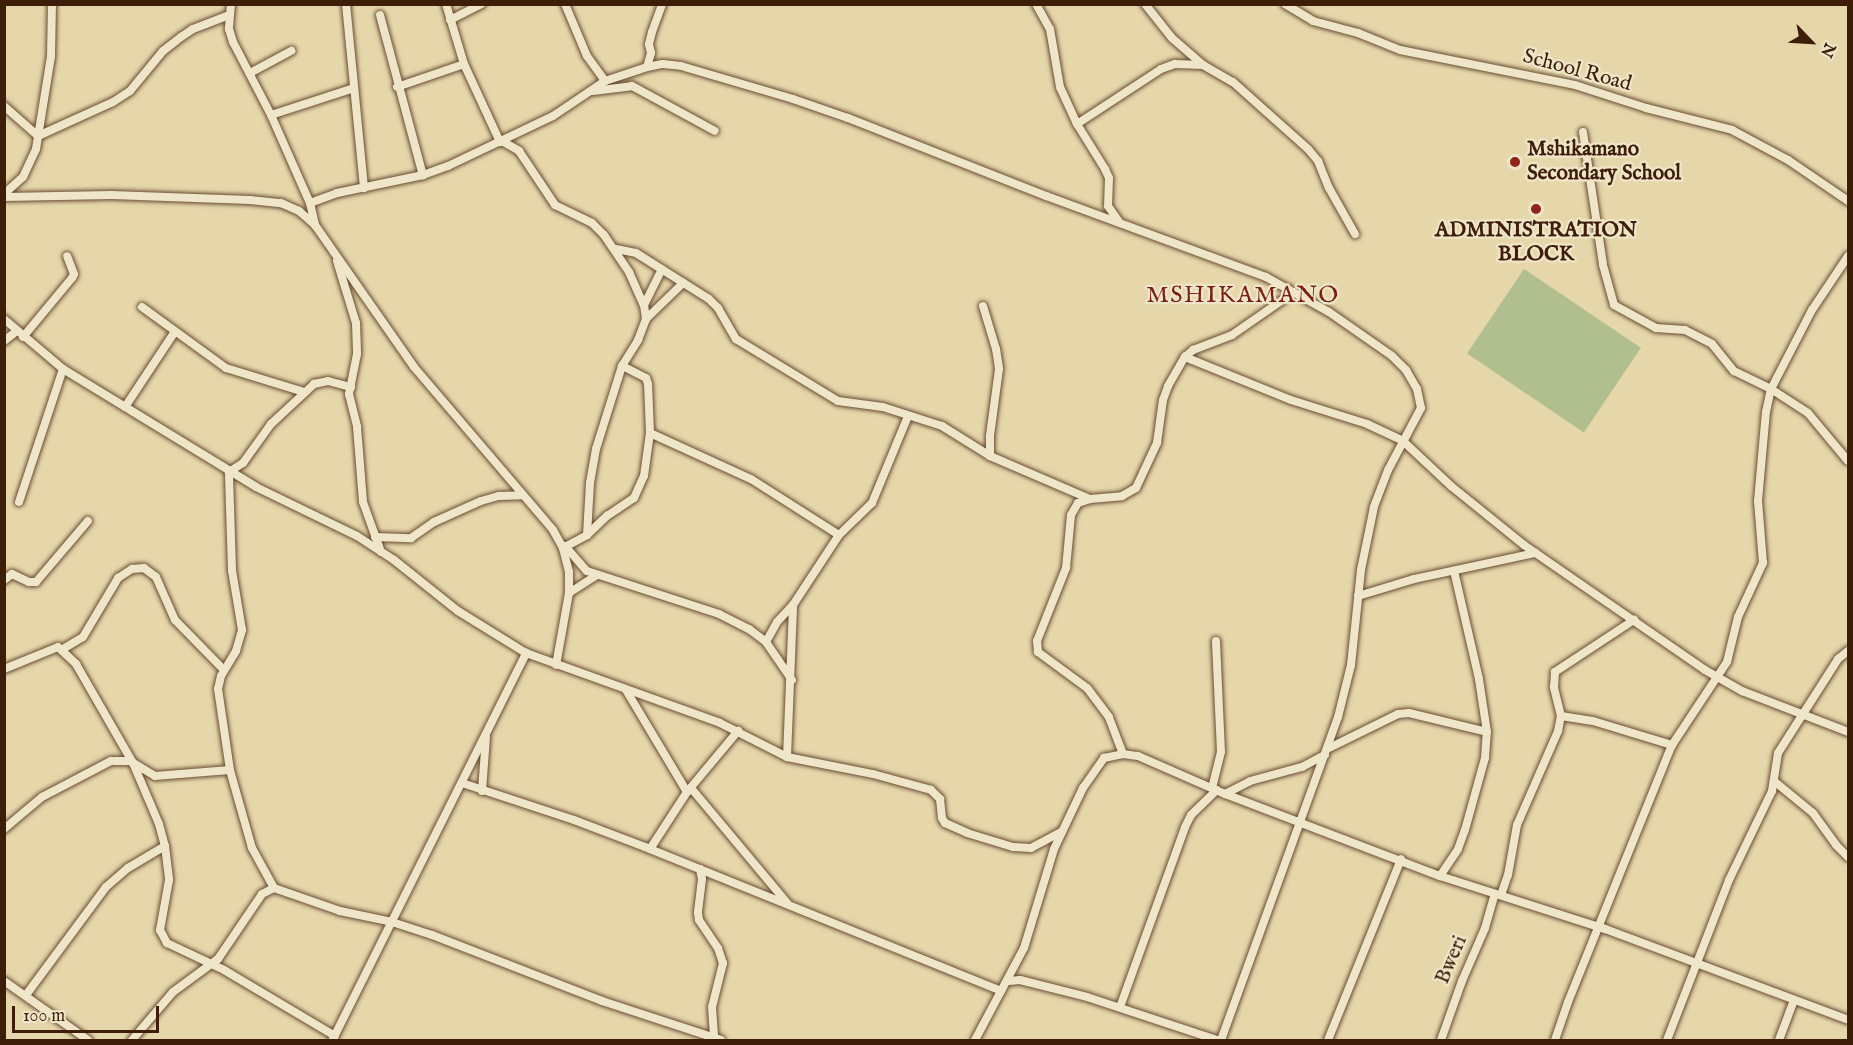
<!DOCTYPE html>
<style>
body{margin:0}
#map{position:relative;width:1853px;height:1045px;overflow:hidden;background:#e6d7ab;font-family:"IM FELL English",serif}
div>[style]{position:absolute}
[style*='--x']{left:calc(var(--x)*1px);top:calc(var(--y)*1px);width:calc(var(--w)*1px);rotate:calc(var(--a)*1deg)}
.green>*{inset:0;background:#b0bf8d;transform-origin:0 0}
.roads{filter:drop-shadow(0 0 2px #684c32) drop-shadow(0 0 2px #684c32)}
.street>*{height:8px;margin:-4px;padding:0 4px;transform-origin:4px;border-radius:4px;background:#efe5c8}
.dots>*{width:16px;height:16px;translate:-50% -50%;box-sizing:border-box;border:3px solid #efe5c8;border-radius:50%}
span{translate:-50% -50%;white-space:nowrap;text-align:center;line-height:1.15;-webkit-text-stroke:4.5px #efe5c8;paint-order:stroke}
.street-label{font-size:21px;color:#3e1d09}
.poi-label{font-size:21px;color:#3e1d09;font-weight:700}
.left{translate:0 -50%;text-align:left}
.quarter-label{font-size:24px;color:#7a1f14;letter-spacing:1.5px}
.frame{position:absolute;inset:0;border:6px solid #3e1d09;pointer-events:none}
.north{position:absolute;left:1781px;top:12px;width:60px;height:60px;-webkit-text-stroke:4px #efe5c8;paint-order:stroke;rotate:115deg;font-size:16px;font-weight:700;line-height:24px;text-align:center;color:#3e1d09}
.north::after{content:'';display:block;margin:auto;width:21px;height:27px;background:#3e1d09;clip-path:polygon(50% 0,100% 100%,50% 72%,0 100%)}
.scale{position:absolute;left:12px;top:1006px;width:147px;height:27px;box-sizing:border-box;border:3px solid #3e1d09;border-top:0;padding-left:8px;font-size:18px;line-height:21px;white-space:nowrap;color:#3e1d09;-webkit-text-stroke:4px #efe5c8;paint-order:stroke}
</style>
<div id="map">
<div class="green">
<i style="left:1524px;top:269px;width:141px;height:102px;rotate:34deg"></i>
</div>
<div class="roads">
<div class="street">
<i style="--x:231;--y:4;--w:25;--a:95"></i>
<i style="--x:229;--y:29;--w:14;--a:73"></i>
<i style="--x:233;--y:42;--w:82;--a:62.5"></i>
<i style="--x:271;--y:115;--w:96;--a:66.1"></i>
<i style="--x:310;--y:203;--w:23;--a:77"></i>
<i style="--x:346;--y:4;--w:185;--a:84.4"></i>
<i style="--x:446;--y:4;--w:63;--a:73.3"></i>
<i style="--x:464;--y:64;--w:86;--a:65.2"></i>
<i style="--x:565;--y:4;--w:56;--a:67.1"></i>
<i style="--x:587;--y:56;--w:31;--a:54"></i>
<i style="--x:1036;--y:4;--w:29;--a:61"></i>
<i style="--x:1050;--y:29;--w:59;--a:80.2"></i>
<i style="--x:1060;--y:87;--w:41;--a:65.3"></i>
<i style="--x:1077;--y:124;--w:53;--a:58.1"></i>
<i style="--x:1105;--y:169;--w:10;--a:66"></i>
<i style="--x:1109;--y:178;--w:28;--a:92"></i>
<i style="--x:1108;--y:206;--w:19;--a:55"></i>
<i style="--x:1145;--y:4;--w:43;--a:51.5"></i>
<i style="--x:1172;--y:38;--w:40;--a:41"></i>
<i style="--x:1285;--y:4;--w:33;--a:31"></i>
<i style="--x:1313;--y:21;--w:47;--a:14.9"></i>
<i style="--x:1358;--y:33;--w:45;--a:22"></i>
<i style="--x:1400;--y:50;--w:178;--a:11.3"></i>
<i style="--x:1575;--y:85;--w:75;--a:17.9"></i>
<i style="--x:1646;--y:108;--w:89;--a:14.3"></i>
<i style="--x:1732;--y:130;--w:64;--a:28.2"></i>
<i style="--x:1788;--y:160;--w:73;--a:34.3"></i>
<i style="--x:380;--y:15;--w:166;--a:75"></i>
<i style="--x:450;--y:20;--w:36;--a:-27"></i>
<i style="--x:647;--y:67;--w:15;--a:-74"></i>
<i style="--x:651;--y:53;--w:9;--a:-103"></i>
<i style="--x:649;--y:44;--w:12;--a:-76"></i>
<i style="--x:652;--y:32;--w:30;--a:-70"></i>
<i style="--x:250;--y:73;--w:47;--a:-28.2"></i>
<i style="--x:397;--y:87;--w:71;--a:-18.9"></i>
<i style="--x:593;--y:91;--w:39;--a:-7"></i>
<i style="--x:632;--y:86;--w:94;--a:28.5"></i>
<i style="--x:4;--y:106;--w:45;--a:41.4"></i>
<i style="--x:38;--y:136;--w:82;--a:-24.4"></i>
<i style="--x:113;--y:102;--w:20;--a:-33"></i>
<i style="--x:130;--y:91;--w:52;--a:-50.5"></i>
<i style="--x:163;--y:51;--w:23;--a:-38"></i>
<i style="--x:181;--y:37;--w:14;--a:-34"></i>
<i style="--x:193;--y:29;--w:39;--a:-21"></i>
<i style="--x:271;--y:115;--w:87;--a:-18"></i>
<i style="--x:1077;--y:124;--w:100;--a:-33.2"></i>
<i style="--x:1161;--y:69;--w:15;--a:-20"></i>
<i style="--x:1175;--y:64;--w:28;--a:2"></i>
<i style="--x:1203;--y:65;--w:34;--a:30"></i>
<i style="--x:1233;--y:82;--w:101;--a:41.8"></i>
<i style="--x:1308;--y:149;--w:16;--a:50"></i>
<i style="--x:1318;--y:161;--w:29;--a:68"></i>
<i style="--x:1329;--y:188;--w:53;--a:60.5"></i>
<i style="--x:1583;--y:132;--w:134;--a:81.4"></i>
<i style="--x:1603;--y:265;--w:41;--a:74.6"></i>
<i style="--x:1614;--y:305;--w:48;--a:28.7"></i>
<i style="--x:1656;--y:328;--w:29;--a:4"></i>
<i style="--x:1685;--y:330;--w:30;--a:27"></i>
<i style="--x:1712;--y:344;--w:35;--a:51"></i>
<i style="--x:1734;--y:371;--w:41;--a:25.9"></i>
<i style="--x:1771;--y:389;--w:44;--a:33"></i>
<i style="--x:1808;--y:413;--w:62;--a:50.2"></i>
<i style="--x:502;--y:141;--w:20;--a:30"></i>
<i style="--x:519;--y:151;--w:65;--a:56.3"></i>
<i style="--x:555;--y:205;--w:41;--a:25.9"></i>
<i style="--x:592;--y:223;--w:17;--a:45"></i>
<i style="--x:604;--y:235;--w:45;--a:56"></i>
<i style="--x:629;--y:272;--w:36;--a:66"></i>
<i style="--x:4;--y:194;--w:25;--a:-42"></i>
<i style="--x:23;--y:177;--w:31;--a:-65"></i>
<i style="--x:36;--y:149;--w:94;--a:-80.8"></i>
<i style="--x:51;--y:56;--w:52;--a:-88.9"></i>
<i style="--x:4;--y:197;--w:108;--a:-1.1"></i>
<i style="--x:112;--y:195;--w:138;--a:2.1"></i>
<i style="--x:250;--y:200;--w:31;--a:6"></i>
<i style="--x:281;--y:203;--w:20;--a:24"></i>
<i style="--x:299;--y:211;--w:21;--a:41"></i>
<i style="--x:315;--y:225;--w:173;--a:55.1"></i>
<i style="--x:414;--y:367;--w:214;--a:49.5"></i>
<i style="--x:553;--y:530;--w:21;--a:61"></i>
<i style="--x:563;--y:548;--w:25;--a:76"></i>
<i style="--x:569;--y:572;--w:21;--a:90"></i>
<i style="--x:569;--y:593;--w:73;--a:100.2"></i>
<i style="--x:310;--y:203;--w:29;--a:-20"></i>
<i style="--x:337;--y:193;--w:88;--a:-11.8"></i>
<i style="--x:423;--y:175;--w:27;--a:-20"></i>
<i style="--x:448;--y:166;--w:116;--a:-25.5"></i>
<i style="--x:553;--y:116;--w:63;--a:-33.9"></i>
<i style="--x:605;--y:81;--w:44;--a:-18.4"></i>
<i style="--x:647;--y:67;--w:16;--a:-11"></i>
<i style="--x:663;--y:64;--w:18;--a:6"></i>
<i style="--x:681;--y:66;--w:117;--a:16.4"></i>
<i style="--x:793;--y:99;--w:58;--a:19.1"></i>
<i style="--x:848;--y:118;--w:213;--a:21.5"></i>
<i style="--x:1046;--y:196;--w:234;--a:20.2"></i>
<i style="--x:1266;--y:277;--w:72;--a:29.1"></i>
<i style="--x:1329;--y:312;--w:77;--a:34.9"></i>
<i style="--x:1392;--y:356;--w:20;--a:45"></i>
<i style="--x:1406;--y:370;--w:22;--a:60"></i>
<i style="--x:1417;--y:389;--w:19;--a:78"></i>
<i style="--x:1421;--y:408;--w:70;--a:118"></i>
<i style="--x:1388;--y:470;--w:40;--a:111"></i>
<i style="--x:1374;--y:507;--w:64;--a:101.7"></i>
<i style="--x:1361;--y:570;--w:96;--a:96"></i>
<i style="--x:1351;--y:665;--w:54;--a:104"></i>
<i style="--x:1338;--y:717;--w:344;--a:109.9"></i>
<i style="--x:616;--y:249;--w:20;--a:11"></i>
<i style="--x:636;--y:253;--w:86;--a:32.2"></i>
<i style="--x:709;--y:299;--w:13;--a:45"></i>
<i style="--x:718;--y:308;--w:36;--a:60"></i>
<i style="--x:736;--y:339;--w:119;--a:31.3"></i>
<i style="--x:838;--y:401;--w:45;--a:7.6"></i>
<i style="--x:883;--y:407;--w:62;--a:17.9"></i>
<i style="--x:942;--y:426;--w:57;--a:32"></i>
<i style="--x:990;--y:456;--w:109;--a:23.3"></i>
<i style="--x:337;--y:261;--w:65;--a:73"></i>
<i style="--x:356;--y:323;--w:31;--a:88"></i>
<i style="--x:357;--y:354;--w:41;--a:101.3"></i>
<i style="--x:349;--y:394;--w:34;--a:76"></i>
<i style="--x:357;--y:427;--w:75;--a:85.4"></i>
<i style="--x:363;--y:502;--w:53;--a:70.2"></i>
<i style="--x:983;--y:306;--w:45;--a:73.2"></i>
<i style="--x:996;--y:349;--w:20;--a:81"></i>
<i style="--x:999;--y:369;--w:68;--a:97.7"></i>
<i style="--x:990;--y:436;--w:20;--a:90"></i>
<i style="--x:142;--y:307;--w:104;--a:36"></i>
<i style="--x:226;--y:368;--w:82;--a:17.1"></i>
<i style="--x:4;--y:319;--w:77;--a:40.3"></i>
<i style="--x:63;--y:369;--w:226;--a:31.4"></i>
<i style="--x:256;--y:487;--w:112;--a:25.9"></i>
<i style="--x:357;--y:536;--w:44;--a:33"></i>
<i style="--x:394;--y:560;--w:82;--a:38.6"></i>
<i style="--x:458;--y:611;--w:80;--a:31.7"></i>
<i style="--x:526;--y:653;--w:206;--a:19.8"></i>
<i style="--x:720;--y:723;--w:75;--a:26.9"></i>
<i style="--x:787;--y:757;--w:88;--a:11.2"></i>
<i style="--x:873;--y:774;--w:60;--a:15.4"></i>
<i style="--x:931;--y:790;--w:13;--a:45"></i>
<i style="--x:940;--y:799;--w:19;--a:84"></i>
<i style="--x:942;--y:818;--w:6;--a:59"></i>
<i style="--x:945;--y:823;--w:24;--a:24"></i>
<i style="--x:967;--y:833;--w:48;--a:16.9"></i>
<i style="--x:1013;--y:847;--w:18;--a:3"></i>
<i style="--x:1031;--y:848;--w:34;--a:-28"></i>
<i style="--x:646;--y:319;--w:52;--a:-44.2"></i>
<i style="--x:23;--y:337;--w:77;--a:-50.3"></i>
<i style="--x:72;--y:278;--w:4;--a:-63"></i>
<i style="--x:74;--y:274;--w:19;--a:-111"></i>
<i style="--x:4;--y:341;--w:16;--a:-38"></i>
<i style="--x:1185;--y:357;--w:114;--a:22.1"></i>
<i style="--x:1291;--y:400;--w:80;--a:17.5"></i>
<i style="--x:1367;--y:424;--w:40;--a:25"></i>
<i style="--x:1403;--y:441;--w:66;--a:43.2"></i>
<i style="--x:1451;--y:486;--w:94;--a:38.9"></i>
<i style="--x:1524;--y:545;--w:220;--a:34.6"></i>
<i style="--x:1705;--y:670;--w:43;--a:29.6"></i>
<i style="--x:1742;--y:691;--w:114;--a:21.1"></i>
<i style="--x:125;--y:407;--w:89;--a:-56.5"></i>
<i style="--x:650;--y:433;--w:111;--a:24.5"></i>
<i style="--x:751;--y:479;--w:104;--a:32.5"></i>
<i style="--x:19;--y:502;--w:140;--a:-71.7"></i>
<i style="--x:587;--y:535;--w:52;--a:-86.7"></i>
<i style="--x:590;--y:483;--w:35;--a:-80"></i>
<i style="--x:596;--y:449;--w:87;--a:-72.6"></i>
<i style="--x:622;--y:366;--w:31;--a:-58"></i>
<i style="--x:638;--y:340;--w:22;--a:-69"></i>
<i style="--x:646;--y:319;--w:14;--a:-98"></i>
<i style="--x:644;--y:305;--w:40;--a:-63.4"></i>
<i style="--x:375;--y:537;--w:36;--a:2"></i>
<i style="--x:411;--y:538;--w:28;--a:-35"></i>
<i style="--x:434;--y:522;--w:51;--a:-24.1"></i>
<i style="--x:481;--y:501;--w:19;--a:-16"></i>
<i style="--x:499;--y:496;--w:24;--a:-2"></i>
<i style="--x:565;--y:546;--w:33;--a:49"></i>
<i style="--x:587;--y:571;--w:139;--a:18"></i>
<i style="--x:719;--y:614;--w:34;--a:27"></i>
<i style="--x:749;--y:629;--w:21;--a:37"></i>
<i style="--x:766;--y:642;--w:46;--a:55.6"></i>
<i style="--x:563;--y:548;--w:27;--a:-28"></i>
<i style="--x:587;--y:535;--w:28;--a:-44"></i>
<i style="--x:607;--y:516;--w:32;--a:-34"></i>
<i style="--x:634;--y:498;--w:24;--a:-66"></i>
<i style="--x:644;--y:476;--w:43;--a:-82.1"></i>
<i style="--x:650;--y:433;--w:49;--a:-92.3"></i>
<i style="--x:648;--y:384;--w:6;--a:-108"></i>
<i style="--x:646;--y:378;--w:27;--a:-153"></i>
<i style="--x:4;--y:580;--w:10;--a:-37"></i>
<i style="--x:12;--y:574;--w:19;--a:25"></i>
<i style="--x:29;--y:582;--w:7;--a:0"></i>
<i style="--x:36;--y:582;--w:80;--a:-49.6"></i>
<i style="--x:569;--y:593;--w:33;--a:-33"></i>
<i style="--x:1358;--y:596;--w:59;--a:-16.9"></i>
<i style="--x:1414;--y:579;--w:124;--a:-12.1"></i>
<i style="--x:766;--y:642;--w:23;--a:-61"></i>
<i style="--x:777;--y:622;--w:23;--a:-47"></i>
<i style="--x:63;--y:649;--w:23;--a:-31"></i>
<i style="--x:83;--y:637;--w:69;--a:-59.3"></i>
<i style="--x:118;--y:578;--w:17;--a:-33"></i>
<i style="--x:132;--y:569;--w:12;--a:-5"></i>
<i style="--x:144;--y:568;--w:15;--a:37"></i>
<i style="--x:156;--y:577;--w:47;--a:66.2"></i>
<i style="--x:175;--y:620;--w:70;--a:45.6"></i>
<i style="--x:4;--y:669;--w:58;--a:-22.2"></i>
<i style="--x:58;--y:647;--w:25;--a:43"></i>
<i style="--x:76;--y:664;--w:114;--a:60.1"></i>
<i style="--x:133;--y:763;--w:66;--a:66.9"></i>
<i style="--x:159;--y:824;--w:23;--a:75"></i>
<i style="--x:165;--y:846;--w:34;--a:83"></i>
<i style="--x:169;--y:880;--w:51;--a:100.2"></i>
<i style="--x:160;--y:930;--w:15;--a:62"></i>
<i style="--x:167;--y:943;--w:63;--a:25.3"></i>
<i style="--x:224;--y:970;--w:129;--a:30.7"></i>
<i style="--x:626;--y:690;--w:119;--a:59.1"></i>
<i style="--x:1561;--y:716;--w:32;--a:9"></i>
<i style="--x:1593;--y:721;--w:83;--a:16.9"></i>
<i style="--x:1327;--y:749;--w:79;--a:-26.2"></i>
<i style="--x:1398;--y:714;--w:11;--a:-5"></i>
<i style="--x:1409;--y:713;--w:80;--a:13.7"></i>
<i style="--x:1123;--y:754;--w:40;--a:-111"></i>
<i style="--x:1109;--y:717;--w:36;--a:-127"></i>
<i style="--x:1087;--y:688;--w:61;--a:-143.7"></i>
<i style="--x:1038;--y:652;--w:11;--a:-95"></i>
<i style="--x:1037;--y:641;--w:79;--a:-68.3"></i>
<i style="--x:1066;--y:568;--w:53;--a:-84.6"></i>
<i style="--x:1071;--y:515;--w:14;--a:-60"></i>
<i style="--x:1078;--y:503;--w:13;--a:-18"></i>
<i style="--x:1090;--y:499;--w:32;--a:-5"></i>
<i style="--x:1122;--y:496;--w:16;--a:-30"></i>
<i style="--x:1136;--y:488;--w:50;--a:-65"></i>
<i style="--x:1157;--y:443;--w:43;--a:-82.1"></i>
<i style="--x:1163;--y:400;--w:15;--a:-70"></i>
<i style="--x:1168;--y:386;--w:34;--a:-60"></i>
<i style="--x:1185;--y:357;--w:11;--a:-41"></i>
<i style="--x:1193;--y:350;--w:42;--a:-21"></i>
<i style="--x:1232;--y:335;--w:75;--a:-34.7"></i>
<i style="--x:787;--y:757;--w:152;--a:-87.7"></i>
<i style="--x:793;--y:605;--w:84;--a:-56.7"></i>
<i style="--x:839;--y:535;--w:46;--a:-44.1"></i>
<i style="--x:872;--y:503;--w:94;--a:-67.5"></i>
<i style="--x:1774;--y:781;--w:50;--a:39.4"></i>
<i style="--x:1813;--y:813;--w:39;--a:54"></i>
<i style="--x:1836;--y:845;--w:17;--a:45"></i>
<i style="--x:462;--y:783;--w:118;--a:18.3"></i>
<i style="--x:574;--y:820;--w:76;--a:20.8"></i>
<i style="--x:645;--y:847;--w:384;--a:22"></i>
<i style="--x:691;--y:788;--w:150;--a:50.1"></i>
<i style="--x:1212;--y:788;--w:37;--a:-76"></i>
<i style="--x:1221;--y:752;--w:111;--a:-92.6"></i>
<i style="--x:482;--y:791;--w:54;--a:-85.8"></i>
<i style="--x:1225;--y:794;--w:28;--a:-27"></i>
<i style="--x:1250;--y:781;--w:54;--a:-15.1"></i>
<i style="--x:1302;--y:767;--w:26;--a:-28"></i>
<i style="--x:4;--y:829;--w:50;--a:-40.1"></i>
<i style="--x:42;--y:797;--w:78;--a:-27.6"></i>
<i style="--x:111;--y:761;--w:19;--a:0"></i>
<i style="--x:130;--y:761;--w:29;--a:31"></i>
<i style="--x:155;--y:776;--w:75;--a:-4.6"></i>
<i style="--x:650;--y:849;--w:68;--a:-57"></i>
<i style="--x:687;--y:792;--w:80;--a:-50.1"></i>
<i style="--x:700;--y:869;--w:10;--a:79"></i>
<i style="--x:702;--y:879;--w:34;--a:97"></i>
<i style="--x:698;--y:913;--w:7;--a:82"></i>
<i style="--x:699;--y:920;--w:34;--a:56"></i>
<i style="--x:718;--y:948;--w:16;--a:72"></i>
<i style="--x:723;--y:963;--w:45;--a:104"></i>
<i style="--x:712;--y:1007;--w:31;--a:86"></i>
<i style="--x:1440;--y:876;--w:32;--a:-56"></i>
<i style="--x:1458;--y:849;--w:20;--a:-70"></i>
<i style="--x:1465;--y:830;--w:75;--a:-74.5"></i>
<i style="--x:1485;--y:758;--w:26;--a:-86"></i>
<i style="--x:1487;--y:732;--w:54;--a:-98.6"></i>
<i style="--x:1479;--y:679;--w:111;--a:-103"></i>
<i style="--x:274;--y:888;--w:46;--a:-118.8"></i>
<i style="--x:252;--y:848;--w:81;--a:-105.8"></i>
<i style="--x:230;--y:770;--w:82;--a:-98.4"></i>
<i style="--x:218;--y:689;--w:13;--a:-77"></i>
<i style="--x:221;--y:676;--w:29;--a:-59"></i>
<i style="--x:236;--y:651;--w:22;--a:-74"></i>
<i style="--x:242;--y:630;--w:61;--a:-99.5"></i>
<i style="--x:232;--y:570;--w:98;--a:-91.8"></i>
<i style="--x:229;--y:472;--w:17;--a:-33"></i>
<i style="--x:243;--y:463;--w:48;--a:-54.3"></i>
<i style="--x:271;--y:424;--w:59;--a:-42.9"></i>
<i style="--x:314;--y:384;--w:14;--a:-12"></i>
<i style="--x:328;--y:381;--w:24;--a:15"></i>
<i style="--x:1501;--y:895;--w:21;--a:-71"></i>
<i style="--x:1508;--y:875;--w:51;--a:-79.8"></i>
<i style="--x:1517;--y:825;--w:103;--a:-66.4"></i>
<i style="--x:1558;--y:731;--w:15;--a:-79"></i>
<i style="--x:1561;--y:716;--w:30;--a:-104"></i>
<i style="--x:1554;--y:687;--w:15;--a:-86"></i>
<i style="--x:1555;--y:672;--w:95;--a:-33.4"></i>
<i style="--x:4;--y:981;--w:103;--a:35.1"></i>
<i style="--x:1009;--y:981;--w:11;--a:-5"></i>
<i style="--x:1020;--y:980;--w:69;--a:14.2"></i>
<i style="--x:1087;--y:997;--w:137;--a:18.3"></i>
<i style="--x:26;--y:995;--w:134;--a:-53.5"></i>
<i style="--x:106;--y:887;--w:29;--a:-41"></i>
<i style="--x:128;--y:868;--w:43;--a:-30.7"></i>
<i style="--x:1120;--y:1007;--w:191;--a:-70.1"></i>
<i style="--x:1185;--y:827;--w:13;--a:-63"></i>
<i style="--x:1191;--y:815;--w:36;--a:-44"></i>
<i style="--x:333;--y:1039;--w:432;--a:-63.4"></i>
<i style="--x:132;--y:1040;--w:63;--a:-49.5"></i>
<i style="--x:173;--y:992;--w:56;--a:-36.3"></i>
<i style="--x:218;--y:959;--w:78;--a:-55.9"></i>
<i style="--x:262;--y:894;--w:13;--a:-27"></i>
<i style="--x:274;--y:888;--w:70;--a:19.2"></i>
<i style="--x:340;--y:911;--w:53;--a:11.9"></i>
<i style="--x:392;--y:922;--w:42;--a:18"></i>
<i style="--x:432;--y:935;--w:182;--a:21.2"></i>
<i style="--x:602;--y:1001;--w:125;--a:18.1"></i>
<i style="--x:975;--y:1040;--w:104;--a:-62"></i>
<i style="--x:1024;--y:948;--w:103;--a:-73.1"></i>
<i style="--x:1054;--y:849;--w:68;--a:-64.6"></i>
<i style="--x:1083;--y:788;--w:37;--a:-55"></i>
<i style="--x:1104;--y:758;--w:19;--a:-12"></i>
<i style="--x:1123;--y:754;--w:15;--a:8"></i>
<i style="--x:1138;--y:756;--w:95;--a:23.6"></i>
<i style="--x:1225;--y:794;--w:230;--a:20.9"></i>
<i style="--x:1440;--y:876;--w:173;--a:17.8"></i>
<i style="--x:1605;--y:929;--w:259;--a:20.5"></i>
<i style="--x:1328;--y:1040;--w:195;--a:-68"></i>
<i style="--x:1441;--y:1040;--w:63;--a:-70.4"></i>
<i style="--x:1462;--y:981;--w:58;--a:-66.5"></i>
<i style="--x:1485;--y:928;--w:35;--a:-74"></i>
<i style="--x:1555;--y:1040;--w:40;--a:-71.1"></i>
<i style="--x:1568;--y:1002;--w:277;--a:-68"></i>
<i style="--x:1672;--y:745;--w:100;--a:-56.5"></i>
<i style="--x:1727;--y:662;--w:46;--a:-76.3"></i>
<i style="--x:1738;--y:617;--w:60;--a:-65.2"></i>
<i style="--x:1763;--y:563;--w:62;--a:-94.6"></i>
<i style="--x:1758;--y:501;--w:89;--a:-84.9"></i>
<i style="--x:1766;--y:412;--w:24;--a:-78"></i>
<i style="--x:1771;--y:389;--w:89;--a:-62.6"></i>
<i style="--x:1812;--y:310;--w:65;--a:-56.3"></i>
<i style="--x:1667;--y:1040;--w:172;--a:-68.8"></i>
<i style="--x:1729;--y:880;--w:99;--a:-64.2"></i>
<i style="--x:1772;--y:791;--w:38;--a:-81"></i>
<i style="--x:1778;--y:753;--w:112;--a:-57.4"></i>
<i style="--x:1838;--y:659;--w:13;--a:-39"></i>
<i style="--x:1779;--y:1040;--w:43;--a:-69.4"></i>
</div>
</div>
<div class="dots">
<i style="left:1515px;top:162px;background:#8f2418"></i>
<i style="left:1536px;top:209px;background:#8f2418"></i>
</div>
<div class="street-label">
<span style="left:1577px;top:71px;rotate:15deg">School Road</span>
<span style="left:1452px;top:960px;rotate:-67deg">Bweri</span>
</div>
<div class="poi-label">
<span class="left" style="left:1527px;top:162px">Mshikamano<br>Secondary School</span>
<span style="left:1536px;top:243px">ADMINISTRATION<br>BLOCK</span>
</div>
<div class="quarter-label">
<span style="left:1243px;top:296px">MSHIKAMANO</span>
</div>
<div class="frame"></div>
<div class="north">N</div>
<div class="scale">100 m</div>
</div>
